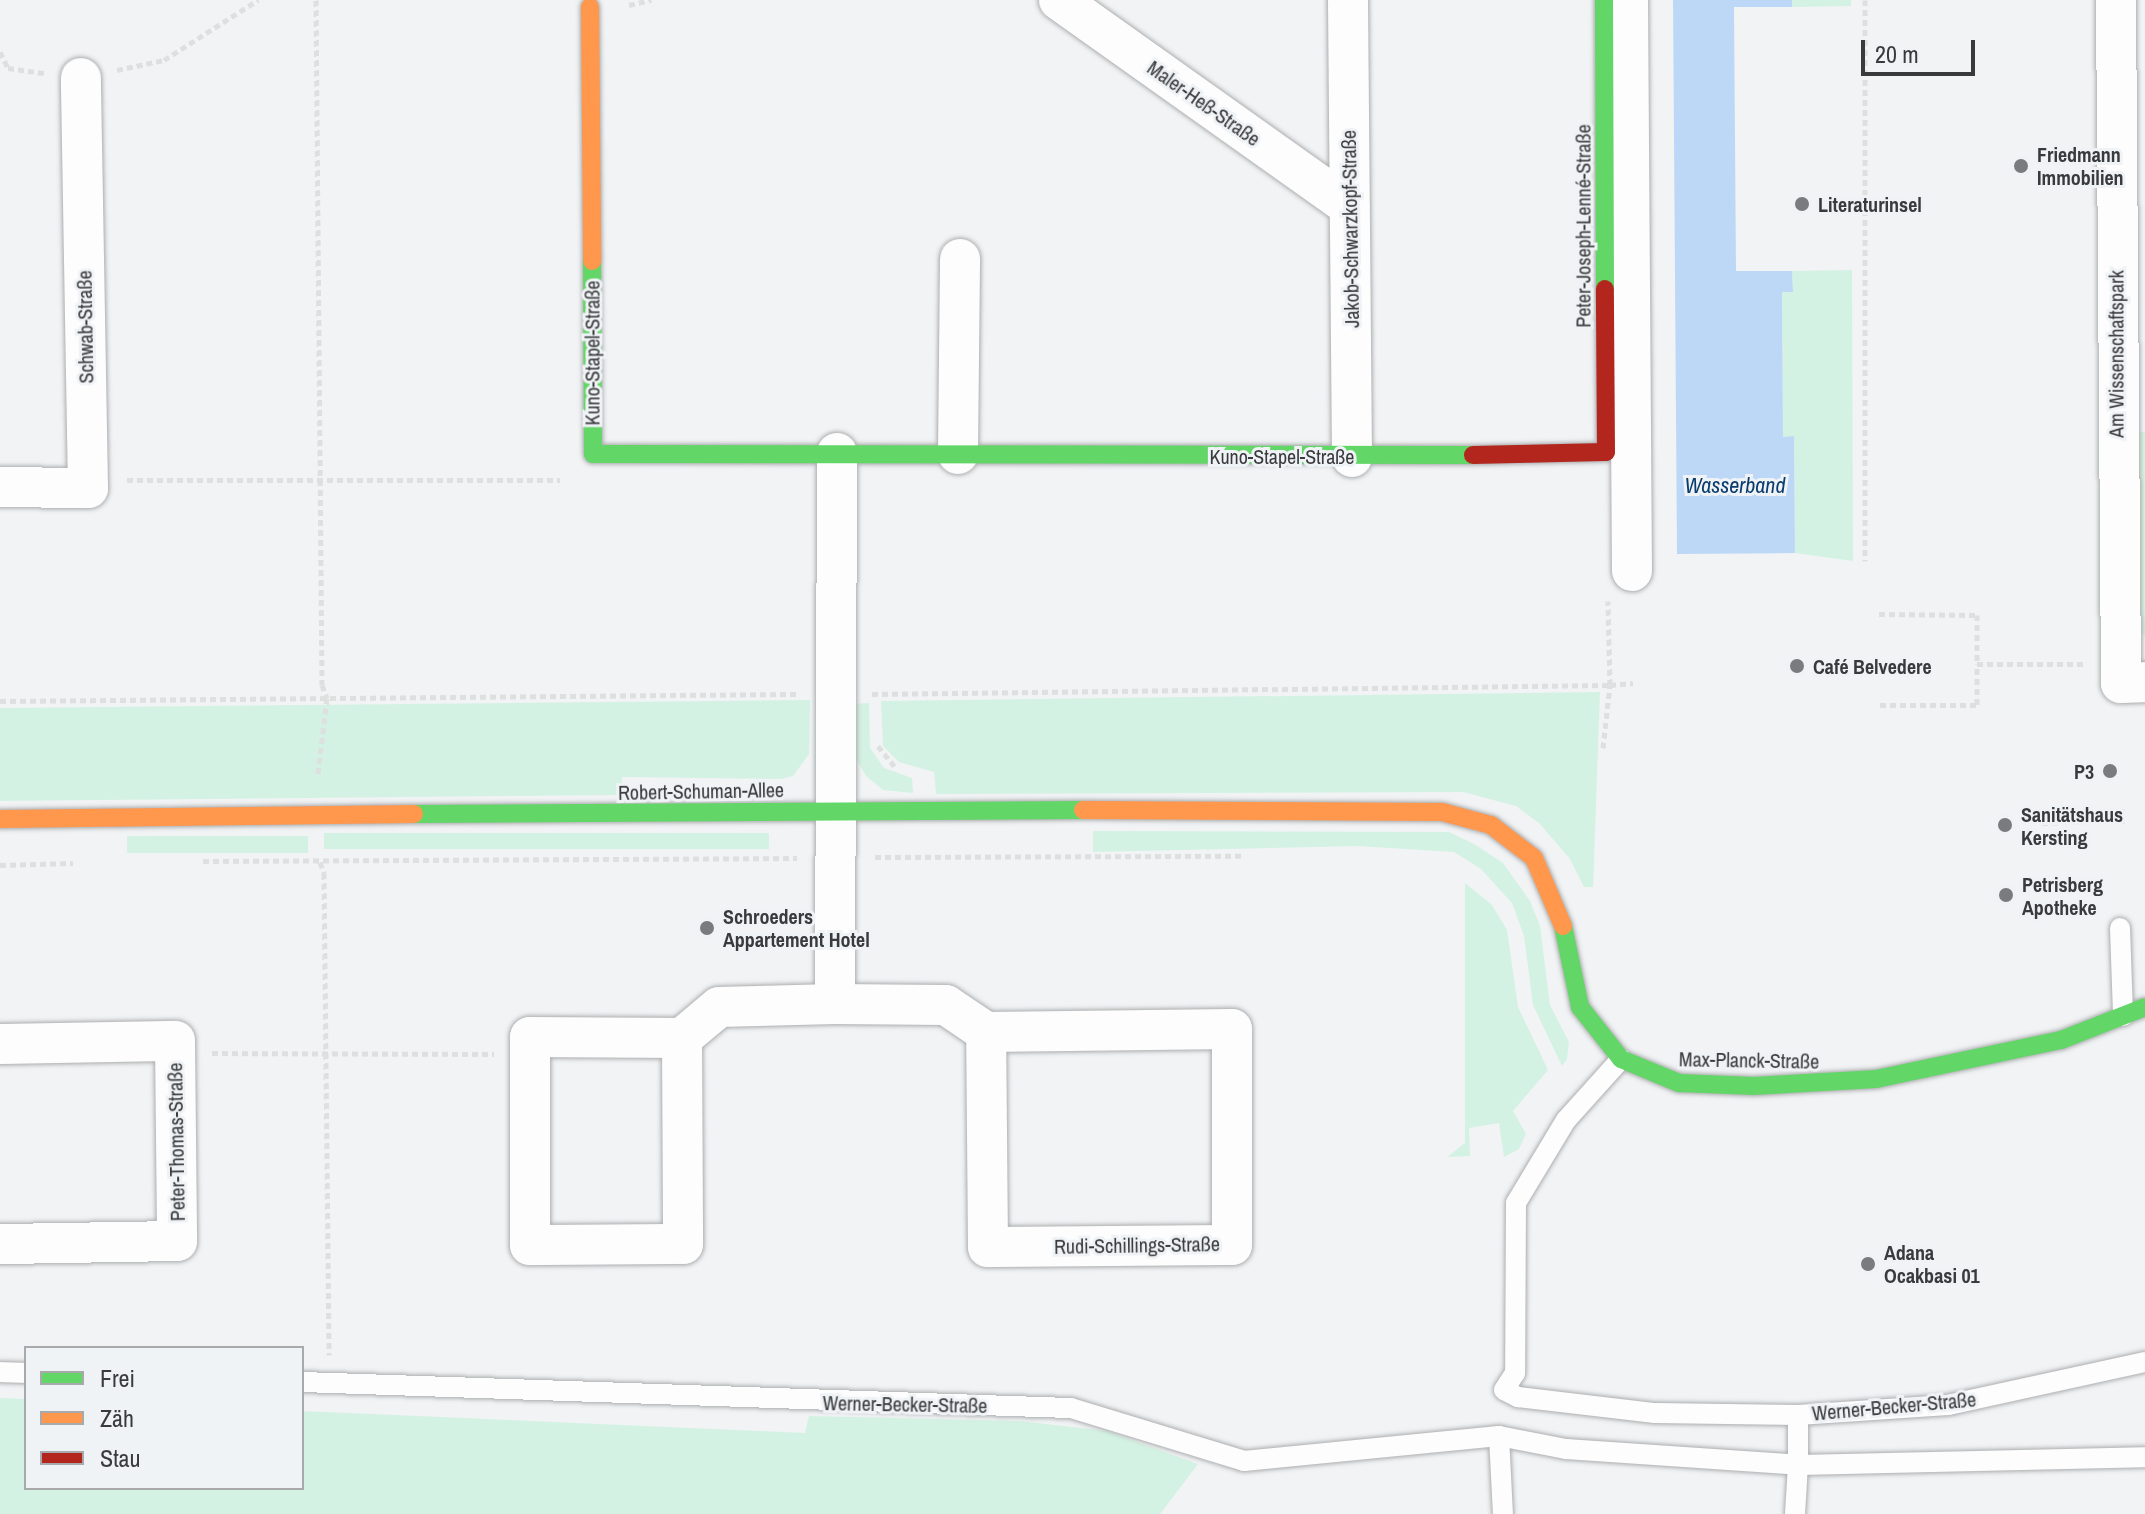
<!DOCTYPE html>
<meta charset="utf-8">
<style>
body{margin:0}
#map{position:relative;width:2145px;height:1514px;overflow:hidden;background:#f1f3f5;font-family:"Archivo Narrow",sans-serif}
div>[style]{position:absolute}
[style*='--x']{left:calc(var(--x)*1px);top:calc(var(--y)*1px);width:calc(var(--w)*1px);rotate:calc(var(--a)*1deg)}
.green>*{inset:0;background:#d4f2e3;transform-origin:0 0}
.water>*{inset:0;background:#bdd8f7}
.path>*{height:5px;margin-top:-2.5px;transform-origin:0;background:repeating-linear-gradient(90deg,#dedfdf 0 6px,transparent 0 10px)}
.roads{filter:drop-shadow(0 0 2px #adaeaf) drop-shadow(0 0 2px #adaeaf)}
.lane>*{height:20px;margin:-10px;padding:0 10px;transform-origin:10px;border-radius:10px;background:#fdfdfe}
.street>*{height:40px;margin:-20px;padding:0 20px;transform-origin:20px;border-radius:20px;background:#fdfdfe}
.fast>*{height:18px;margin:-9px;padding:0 9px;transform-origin:9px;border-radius:9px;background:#63d668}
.slow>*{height:18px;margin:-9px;padding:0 9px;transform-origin:9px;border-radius:9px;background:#ff974d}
.jam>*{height:18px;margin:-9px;padding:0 9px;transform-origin:9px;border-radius:9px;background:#b3261e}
.dots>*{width:22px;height:22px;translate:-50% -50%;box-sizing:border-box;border:4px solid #f0f3f6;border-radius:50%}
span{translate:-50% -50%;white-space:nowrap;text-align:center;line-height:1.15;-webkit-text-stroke:6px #f0f3f6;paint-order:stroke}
.street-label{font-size:20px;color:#393a3b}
.poi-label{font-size:20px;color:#393a3b;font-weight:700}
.left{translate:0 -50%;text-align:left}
.right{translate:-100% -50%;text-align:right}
.water-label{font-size:22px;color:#0a3d6d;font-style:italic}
.legend{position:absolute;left:24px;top:1346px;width:280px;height:144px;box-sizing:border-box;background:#f0f3f6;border:2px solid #a7a9ab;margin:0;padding:10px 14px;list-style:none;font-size:24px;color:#393a3b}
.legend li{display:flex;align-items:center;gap:16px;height:40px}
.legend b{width:40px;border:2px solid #a7a9ab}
.scale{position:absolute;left:1861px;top:40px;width:114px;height:36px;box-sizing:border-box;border:4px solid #393a3b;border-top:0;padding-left:10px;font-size:24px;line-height:28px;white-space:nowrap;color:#393a3b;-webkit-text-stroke:6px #f0f3f6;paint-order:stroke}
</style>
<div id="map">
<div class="green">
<i style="clip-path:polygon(1792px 0,1851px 0,1851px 6px,1792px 7px)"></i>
<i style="clip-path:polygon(1852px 270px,1853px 561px,1795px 553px,1794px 437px,1783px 437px,1782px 291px,1793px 292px,1792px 271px)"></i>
<i style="clip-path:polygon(2133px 432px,2145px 432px,2145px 637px,2136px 626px)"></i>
<i style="clip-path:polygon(1600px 692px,1593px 887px,1584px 887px,1570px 859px,1539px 823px,1516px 806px,1463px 792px,936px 794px,934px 772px,899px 762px,883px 746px,881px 701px)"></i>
<i style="clip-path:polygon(810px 700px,809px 754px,793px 776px,781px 779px,622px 777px,622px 795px,0 801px,0 708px)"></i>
<i style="clip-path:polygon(869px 703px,870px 748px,884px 768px,912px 778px,913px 793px,883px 790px,866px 776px,854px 755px,853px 704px)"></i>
<i style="clip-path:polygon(1093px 831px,1449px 832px,1474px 844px,1503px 863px,1530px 901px,1540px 926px,1550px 1005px,1569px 1042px,1567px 1059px,1562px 1066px,1533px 1005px,1524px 936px,1512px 903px,1481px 869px,1454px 852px,1357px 846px,1093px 852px)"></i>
<i style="left:769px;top:833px;width:16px;height:445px;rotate:90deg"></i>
<i style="left:127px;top:836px;width:181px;height:17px"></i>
<i style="clip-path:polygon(1465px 883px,1492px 905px,1507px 930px,1518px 1007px,1548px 1070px,1513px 1111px,1526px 1134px,1519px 1149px,1504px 1157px,1499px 1123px,1469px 1128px,1470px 1156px,1447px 1157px,1465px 1143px)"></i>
<i style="clip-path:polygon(0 1398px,26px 1399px,26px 1488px,302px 1488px,302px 1411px,805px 1433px,809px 1416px,1020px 1421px,1107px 1431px,1198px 1464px,1160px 1514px,0 1514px)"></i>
</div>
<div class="water">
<i style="clip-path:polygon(1673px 0,1792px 0,1792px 7px,1734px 7px,1736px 271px,1792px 271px,1793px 292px,1782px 292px,1783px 437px,1794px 436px,1795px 553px,1677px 554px)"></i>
</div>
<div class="path">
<i style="--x:316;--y:0;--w:685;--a:89.5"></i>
<i style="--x:322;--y:685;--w:14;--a:69"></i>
<i style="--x:327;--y:698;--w:76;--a:96.8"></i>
<i style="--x:1865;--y:0;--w:561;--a:90"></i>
<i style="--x:629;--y:5;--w:23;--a:-13"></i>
<i style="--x:0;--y:52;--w:18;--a:63"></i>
<i style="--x:8;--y:68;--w:37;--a:8"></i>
<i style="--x:117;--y:70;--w:48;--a:-12"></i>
<i style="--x:164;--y:60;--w:112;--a:-32.6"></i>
<i style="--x:127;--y:480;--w:433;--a:0"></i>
<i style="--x:1879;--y:614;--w:98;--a:0.6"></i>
<i style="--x:1977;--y:615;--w:49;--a:90"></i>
<i style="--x:1977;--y:664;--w:108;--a:0"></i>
<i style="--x:872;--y:694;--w:738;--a:-0.7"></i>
<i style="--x:1610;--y:685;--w:84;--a:-91.4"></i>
<i style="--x:0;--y:701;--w:798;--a:-0.5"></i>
<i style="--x:1880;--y:705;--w:97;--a:0"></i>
<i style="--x:1977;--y:705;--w:41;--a:-90"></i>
<i style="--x:878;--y:746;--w:26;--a:51"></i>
<i style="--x:1603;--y:748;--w:63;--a:-83.7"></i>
<i style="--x:1610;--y:685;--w:23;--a:-5"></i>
<i style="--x:2122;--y:808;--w:16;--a:90"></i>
<i style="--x:2042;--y:823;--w:81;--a:-2.1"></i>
<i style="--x:875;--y:857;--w:366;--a:-0.2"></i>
<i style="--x:203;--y:861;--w:594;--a:-0.29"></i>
<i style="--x:320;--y:862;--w:12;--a:70"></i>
<i style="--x:324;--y:873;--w:482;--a:89.4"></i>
<i style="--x:0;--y:865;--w:73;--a:-1.6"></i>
<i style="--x:212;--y:1053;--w:282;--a:0.2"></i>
</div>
<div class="roads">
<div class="lane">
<i style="--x:2120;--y:928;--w:88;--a:88"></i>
<i style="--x:1621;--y:1059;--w:82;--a:132"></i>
<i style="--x:1566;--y:1120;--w:97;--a:121.1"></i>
<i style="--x:1516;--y:1203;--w:170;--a:90.3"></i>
<i style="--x:1515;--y:1373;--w:20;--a:123"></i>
<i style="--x:1504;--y:1390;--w:16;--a:27"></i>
<i style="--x:1518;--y:1397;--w:138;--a:6.7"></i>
<i style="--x:1655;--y:1413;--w:143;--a:0.8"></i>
<i style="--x:0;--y:1372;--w:26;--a:2"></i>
<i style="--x:302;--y:1382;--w:769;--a:1.94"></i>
<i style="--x:1071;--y:1408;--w:181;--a:17"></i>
<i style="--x:1244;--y:1461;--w:256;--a:-5.6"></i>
<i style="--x:1499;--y:1436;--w:68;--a:11"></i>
<i style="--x:1566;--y:1449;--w:233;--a:3.9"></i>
<i style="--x:1798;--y:1465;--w:50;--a:-90"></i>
<i style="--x:1798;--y:1415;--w:150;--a:-3.8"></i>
<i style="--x:1948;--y:1405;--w:202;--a:-12.3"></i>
<i style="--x:1499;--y:1436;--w:78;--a:87.1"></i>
<i style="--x:1795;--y:1514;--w:49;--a:-86.5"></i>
<i style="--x:1798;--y:1465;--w:347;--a:-1.3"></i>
</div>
<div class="street">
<i style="--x:1059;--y:0;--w:356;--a:35.4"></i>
<i style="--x:1348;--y:0;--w:457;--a:89.5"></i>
<i style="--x:1628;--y:0;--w:571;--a:89.6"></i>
<i style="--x:2116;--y:0;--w:683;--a:89.58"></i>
<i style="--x:2121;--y:683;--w:24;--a:-2"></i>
<i style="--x:837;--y:453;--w:551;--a:90.21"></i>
<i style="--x:835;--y:1004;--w:111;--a:0.5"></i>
<i style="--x:946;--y:1005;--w:48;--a:34"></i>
<i style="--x:986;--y:1032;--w:246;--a:-0.7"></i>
<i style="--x:1232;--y:1029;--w:216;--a:90"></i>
<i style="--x:1232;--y:1245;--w:244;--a:179.5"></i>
<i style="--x:988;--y:1247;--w:215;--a:-90.5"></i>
<i style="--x:958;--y:454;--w:195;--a:-89.4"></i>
<i style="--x:0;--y:487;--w:88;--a:0.7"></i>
<i style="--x:88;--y:488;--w:410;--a:-91"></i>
<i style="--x:682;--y:1038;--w:206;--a:89.7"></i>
<i style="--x:683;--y:1244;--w:153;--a:179.6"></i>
<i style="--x:530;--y:1245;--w:208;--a:-90"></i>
<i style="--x:530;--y:1037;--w:152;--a:0.4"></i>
<i style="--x:682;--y:1038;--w:48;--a:-40"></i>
<i style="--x:719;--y:1007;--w:116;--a:-1.5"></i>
<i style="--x:0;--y:1044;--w:175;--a:-1"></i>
<i style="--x:175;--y:1041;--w:200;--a:89.4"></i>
<i style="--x:177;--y:1241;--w:177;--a:179"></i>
</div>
<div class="fast">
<i style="--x:1604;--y:0;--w:289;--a:89.8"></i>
<i style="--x:592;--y:261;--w:193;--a:89.7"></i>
<i style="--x:593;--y:454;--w:880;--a:0.07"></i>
<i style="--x:414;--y:814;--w:669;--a:-0.34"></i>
<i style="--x:1563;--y:926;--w:83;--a:78.1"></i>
<i style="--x:1580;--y:1007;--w:66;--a:51.7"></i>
<i style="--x:1621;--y:1059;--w:63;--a:22.5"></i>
<i style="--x:1679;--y:1083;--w:75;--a:2.3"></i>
<i style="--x:1754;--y:1086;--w:122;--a:-3.3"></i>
<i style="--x:1876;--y:1079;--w:189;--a:-11.9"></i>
<i style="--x:2061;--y:1040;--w:90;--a:-21.4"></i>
</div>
<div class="slow">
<i style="--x:590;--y:7;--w:254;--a:89.5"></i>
<i style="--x:1083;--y:810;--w:359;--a:0.3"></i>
<i style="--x:1442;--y:812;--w:51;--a:14.9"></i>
<i style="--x:1491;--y:825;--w:54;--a:37.5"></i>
<i style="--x:1534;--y:858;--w:74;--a:66.9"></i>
<i style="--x:0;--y:819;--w:414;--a:-0.7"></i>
</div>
<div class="jam">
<i style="--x:1473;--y:455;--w:133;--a:-1.3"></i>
<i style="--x:1606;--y:452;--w:163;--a:-90.4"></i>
</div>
</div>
<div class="dots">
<i style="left:2021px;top:166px;background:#797b7c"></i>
<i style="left:1802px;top:204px;background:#797b7c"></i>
<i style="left:1797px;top:666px;background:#797b7c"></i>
<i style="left:2110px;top:771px;background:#797b7c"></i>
<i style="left:2005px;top:825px;background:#797b7c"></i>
<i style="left:2006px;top:895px;background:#797b7c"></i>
<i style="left:707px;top:928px;background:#797b7c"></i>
<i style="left:1868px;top:1264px;background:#797b7c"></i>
</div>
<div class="street-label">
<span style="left:1204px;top:103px;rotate:35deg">Maler-Heß-Straße</span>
<span style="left:1583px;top:226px;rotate:-90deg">Peter-Joseph-Lenné-Straße</span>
<span style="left:1350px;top:229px;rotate:-91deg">Jakob-Schwarzkopf-Straße</span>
<span style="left:85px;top:327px;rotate:-91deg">Schwab-Straße</span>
<span style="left:592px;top:353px;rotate:-90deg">Kuno-Stapel-Straße</span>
<span style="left:2116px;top:354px;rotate:-90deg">Am Wissenschaftspark</span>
<span style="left:1282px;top:456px">Kuno-Stapel-Straße</span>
<span style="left:701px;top:791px;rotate:-1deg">Robert-Schuman-Allee</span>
<span style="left:1749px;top:1060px;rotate:1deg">Max-Planck-Straße</span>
<span style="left:176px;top:1142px;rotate:-91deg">Peter-Thomas-Straße</span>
<span style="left:1137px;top:1245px;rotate:-1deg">Rudi-Schillings-Straße</span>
<span style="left:905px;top:1404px;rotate:1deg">Werner-Becker-Straße</span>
<span style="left:1894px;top:1406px;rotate:-5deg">Werner-Becker-Straße</span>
</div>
<div class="poi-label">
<span class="left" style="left:2037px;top:166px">Friedmann<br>Immobilien</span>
<span class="left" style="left:1818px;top:204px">Literaturinsel</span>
<span class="left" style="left:1813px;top:666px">Café Belvedere</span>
<span class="right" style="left:2094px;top:771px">P3</span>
<span class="left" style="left:2021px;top:826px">Sanitätshaus<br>Kersting</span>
<span class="left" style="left:2022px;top:896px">Petrisberg<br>Apotheke</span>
<span class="left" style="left:723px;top:928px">Schroeders<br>Appartement Hotel</span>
<span class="left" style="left:1884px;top:1264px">Adana<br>Ocakbasi 01</span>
</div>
<div class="water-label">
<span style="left:1735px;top:486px">Wasserband</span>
</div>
<ul class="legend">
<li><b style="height:10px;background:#63d668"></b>Frei</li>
<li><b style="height:10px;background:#ff974d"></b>Zäh</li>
<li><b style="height:10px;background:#b3261e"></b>Stau</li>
</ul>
<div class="scale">20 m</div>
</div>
